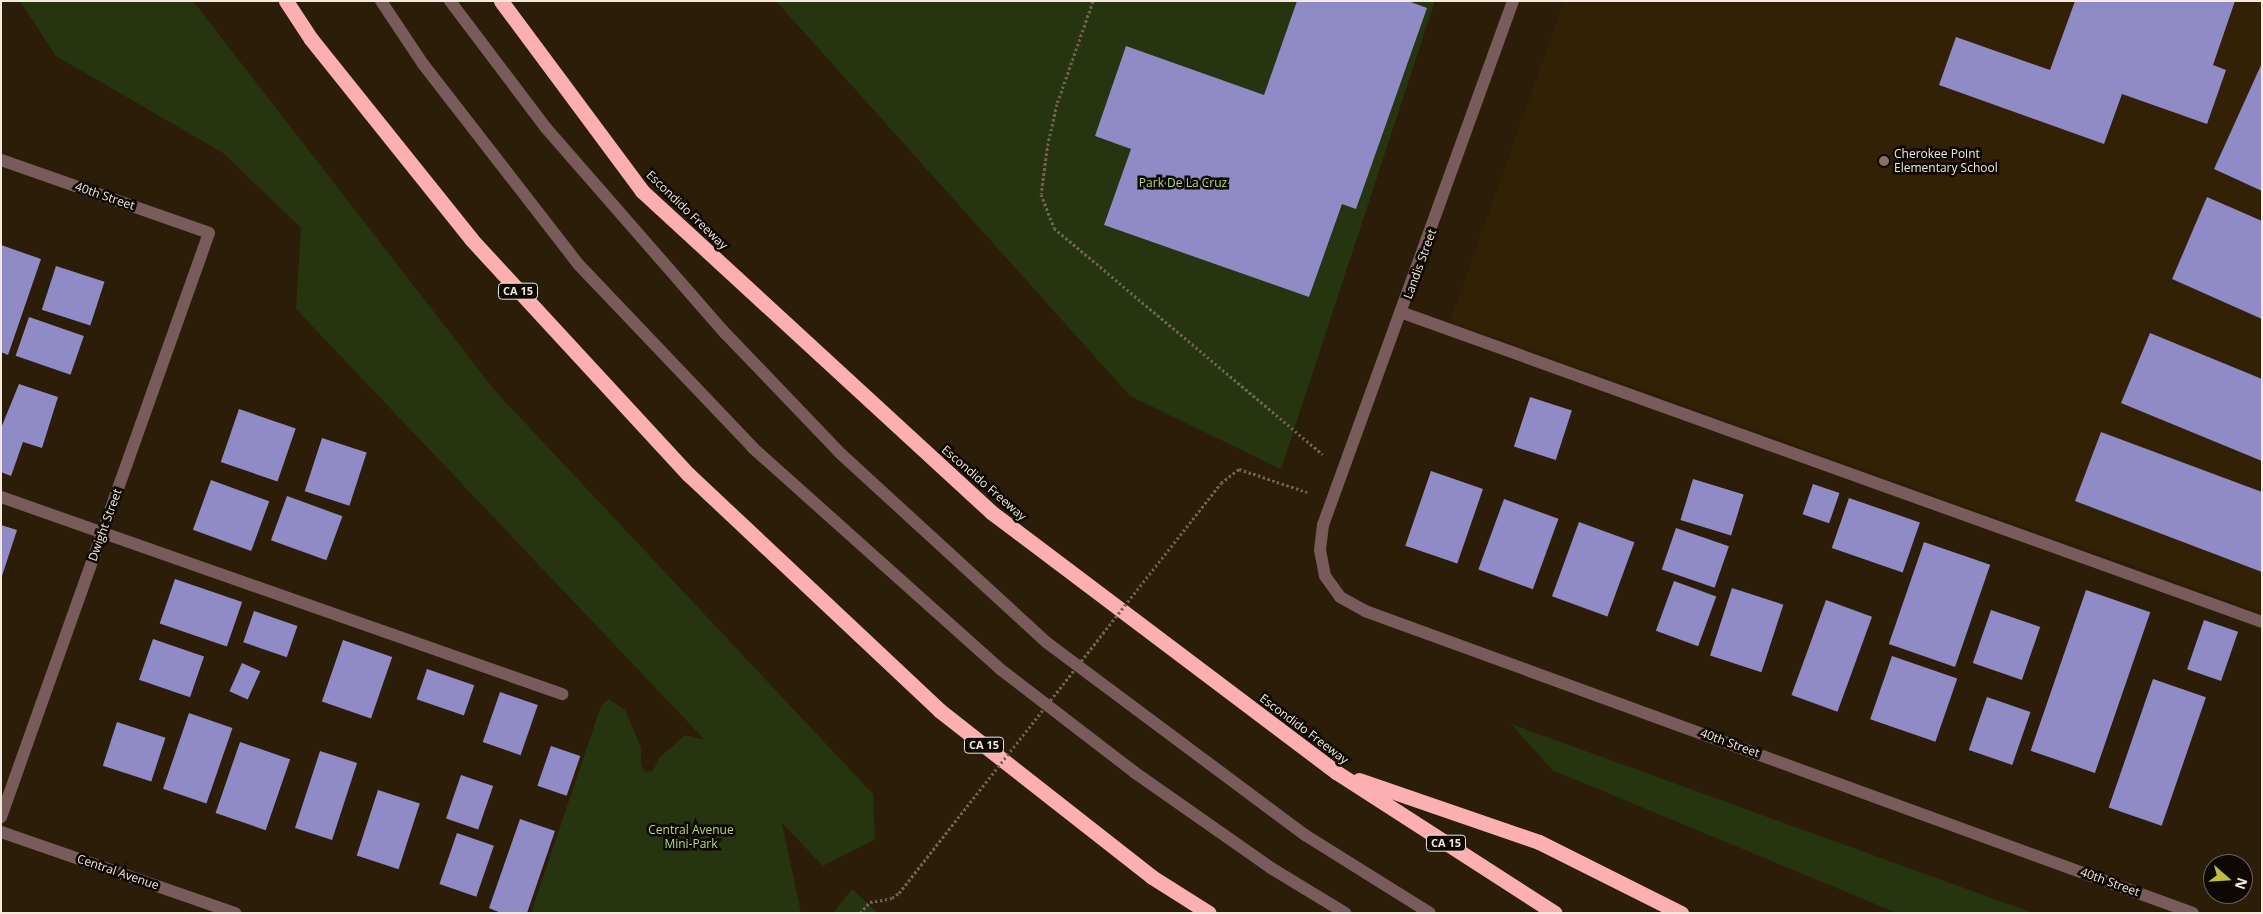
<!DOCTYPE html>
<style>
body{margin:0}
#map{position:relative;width:2263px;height:914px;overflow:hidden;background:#2b1d08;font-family:"Open Sans",sans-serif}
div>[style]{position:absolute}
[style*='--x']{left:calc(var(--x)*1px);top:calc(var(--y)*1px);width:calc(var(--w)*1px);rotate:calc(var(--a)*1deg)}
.built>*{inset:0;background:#332105}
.green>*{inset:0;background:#263410}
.building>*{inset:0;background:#908ac7;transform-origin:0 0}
.path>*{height:3px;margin-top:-1.5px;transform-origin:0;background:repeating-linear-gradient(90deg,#706351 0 2.5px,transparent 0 5px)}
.service>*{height:12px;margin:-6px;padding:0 6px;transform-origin:6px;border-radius:6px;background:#7a5b5c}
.minor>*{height:12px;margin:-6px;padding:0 6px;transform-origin:6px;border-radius:6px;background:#7a5b5c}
.tertiary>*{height:12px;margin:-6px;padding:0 6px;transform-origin:6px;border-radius:6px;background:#7a5b5c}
.motorway>*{height:15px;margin:-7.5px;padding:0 7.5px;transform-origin:7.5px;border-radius:7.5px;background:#fbafb0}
.path-bridge>*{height:3px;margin-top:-1.5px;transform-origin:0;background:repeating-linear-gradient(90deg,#706351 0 2.5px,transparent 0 5px)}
.dots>*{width:14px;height:14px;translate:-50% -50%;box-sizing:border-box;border:2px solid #0e0803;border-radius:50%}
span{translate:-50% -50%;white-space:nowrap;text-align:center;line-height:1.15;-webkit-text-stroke:5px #0e0803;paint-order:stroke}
.shield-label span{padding:1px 4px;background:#0e0803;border:1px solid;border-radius:4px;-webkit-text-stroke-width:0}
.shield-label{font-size:11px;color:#f3e9dd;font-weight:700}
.poi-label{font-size:12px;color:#f3e9dd}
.left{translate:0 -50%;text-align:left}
.park-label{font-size:12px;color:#b4da82}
.street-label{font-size:12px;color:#f3e9dd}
.frame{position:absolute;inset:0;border:2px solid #f3e9dd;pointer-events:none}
.north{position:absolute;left:2203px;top:854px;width:50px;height:50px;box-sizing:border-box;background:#0e0803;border:1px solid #6a625a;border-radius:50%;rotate:109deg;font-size:14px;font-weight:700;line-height:20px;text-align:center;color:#f3e9dd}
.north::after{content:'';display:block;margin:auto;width:18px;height:22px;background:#bebf42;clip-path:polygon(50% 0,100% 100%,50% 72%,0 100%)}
</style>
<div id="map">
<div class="built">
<i style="clip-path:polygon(1564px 1px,2262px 1px,2262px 612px,1450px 321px)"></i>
</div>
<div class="green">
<i style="clip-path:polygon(20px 1px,193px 1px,496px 392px,873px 794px,875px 839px,823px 866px,782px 823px,801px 913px,531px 913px,601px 706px,609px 699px,625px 710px,641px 747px,641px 765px,645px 772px,653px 771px,659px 758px,685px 735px,705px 740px,296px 309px,301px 228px,223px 153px,56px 56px)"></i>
<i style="clip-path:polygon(776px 1px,1435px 1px,1281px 469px,1130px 396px)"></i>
<i style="clip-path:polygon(1511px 724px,2033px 913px,1897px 913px,1552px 770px)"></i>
<i style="clip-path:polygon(852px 889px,878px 913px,833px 913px)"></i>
</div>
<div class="building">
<i style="clip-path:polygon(1297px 1px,1408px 1px,1427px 8px,1356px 209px,1342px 204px,1309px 297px,1104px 225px,1131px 149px,1095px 136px,1126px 46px,1264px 95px)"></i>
<i style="clip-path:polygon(2075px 1px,2235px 1px,2213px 65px,2226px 70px,2207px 124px,2122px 94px,2104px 144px,1939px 85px,1956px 37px,2050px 70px)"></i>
<i style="clip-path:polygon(2262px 63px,2262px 191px,2214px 169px)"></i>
<i style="clip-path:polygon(2207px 197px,2262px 221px,2262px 319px,2172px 279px)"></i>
<i style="clip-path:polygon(1px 245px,41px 259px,8px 355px,1px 352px)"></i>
<i style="left:56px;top:266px;width:51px;height:46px;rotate:18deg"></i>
<i style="left:29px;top:317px;width:58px;height:41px;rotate:19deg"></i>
<i style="clip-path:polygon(2150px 333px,2262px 379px,2262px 461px,2121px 403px)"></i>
<i style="clip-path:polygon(19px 384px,58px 397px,42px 448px,23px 442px,11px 476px,1px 472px,1px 428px)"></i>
<i style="left:1530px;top:397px;width:44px;height:52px;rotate:18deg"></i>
<i style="left:239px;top:409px;width:60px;height:56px;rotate:19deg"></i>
<i style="clip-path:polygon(2101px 432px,2262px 492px,2262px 572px,2075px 501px)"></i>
<i style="left:322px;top:438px;width:47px;height:56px;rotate:18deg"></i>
<i style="left:1431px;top:471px;width:55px;height:79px;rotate:19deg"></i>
<i style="left:1693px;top:479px;width:53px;height:43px;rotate:17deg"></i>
<i style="left:211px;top:480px;width:62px;height:53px;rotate:20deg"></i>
<i style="left:1813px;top:484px;width:28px;height:32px;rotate:19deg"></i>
<i style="left:287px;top:496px;width:59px;height:47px;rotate:20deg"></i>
<i style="left:1849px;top:498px;width:75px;height:53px;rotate:19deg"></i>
<i style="left:1504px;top:499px;width:58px;height:75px;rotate:20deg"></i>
<i style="left:1579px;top:522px;width:59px;height:79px;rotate:20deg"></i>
<i style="clip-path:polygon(1px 525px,17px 530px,2px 576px,1px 576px)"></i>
<i style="left:1676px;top:528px;width:56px;height:44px;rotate:19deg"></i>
<i style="left:1924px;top:542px;width:70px;height:108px;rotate:19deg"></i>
<i style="left:175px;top:579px;width:71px;height:47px;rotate:19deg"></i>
<i style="left:1674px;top:581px;width:45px;height:53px;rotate:20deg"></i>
<i style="left:1732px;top:588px;width:54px;height:71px;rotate:18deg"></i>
<i style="left:2086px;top:590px;width:68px;height:170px;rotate:19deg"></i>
<i style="left:1826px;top:600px;width:49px;height:101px;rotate:20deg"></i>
<i style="left:1991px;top:610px;width:52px;height:56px;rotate:19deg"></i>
<i style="left:254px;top:611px;width:46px;height:33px;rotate:19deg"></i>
<i style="left:2204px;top:620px;width:36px;height:52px;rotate:19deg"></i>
<i style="left:153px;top:639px;width:54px;height:43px;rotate:19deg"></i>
<i style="left:343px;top:640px;width:52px;height:65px;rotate:19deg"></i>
<i style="left:1892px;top:656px;width:69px;height:67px;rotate:19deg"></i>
<i style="left:242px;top:663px;width:20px;height:31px;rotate:24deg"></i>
<i style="left:427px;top:669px;width:50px;height:32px;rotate:19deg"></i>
<i style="left:2153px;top:679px;width:56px;height:136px;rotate:19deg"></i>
<i style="left:500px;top:692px;width:40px;height:53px;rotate:19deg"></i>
<i style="left:1987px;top:697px;width:46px;height:56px;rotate:19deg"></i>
<i style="left:189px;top:713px;width:46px;height:80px;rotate:19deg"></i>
<i style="left:117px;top:722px;width:51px;height:46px;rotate:18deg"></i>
<i style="left:240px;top:742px;width:53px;height:75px;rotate:19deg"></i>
<i style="left:551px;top:746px;width:31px;height:42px;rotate:19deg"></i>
<i style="left:320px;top:751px;width:39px;height:81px;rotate:18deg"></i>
<i style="left:461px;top:775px;width:34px;height:46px;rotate:19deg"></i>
<i style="left:378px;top:790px;width:44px;height:69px;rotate:18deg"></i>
<i style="clip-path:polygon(520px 819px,555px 831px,527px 913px,501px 913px,489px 908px)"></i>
<i style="left:457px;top:833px;width:39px;height:54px;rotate:19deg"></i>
</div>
<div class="path">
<i style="--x:1093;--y:1;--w:109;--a:109.3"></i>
<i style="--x:1057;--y:104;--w:40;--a:103"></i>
<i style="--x:1048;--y:143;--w:51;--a:97.8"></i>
<i style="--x:1041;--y:194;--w:36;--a:69"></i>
<i style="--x:1054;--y:228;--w:351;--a:40.1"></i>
<i style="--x:1221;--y:483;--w:23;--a:-38"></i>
<i style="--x:1239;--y:469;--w:72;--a:18.7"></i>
<i style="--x:860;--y:913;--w:15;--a:-48"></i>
<i style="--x:870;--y:902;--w:22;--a:-10"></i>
<i style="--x:892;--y:898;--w:9;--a:-36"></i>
</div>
<div class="service">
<i style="--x:381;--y:1;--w:76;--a:56.3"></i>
<i style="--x:423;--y:64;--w:254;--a:52.2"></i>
<i style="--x:579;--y:265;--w:253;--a:46.4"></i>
<i style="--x:753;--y:448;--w:331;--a:41.8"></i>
<i style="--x:1000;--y:669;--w:169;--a:37.5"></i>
<i style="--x:1134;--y:772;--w:167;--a:35"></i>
<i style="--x:1271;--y:868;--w:87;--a:31.3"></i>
<i style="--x:450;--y:1;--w:159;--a:52.9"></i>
<i style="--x:546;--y:128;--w:274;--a:48.9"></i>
<i style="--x:726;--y:334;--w:166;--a:46.2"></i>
<i style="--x:841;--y:454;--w:278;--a:42.5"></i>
<i style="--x:1046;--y:642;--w:323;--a:36.7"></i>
<i style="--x:1305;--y:835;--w:147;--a:32"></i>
<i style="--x:1403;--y:313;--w:913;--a:19.78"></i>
<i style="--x:1;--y:497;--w:595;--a:19.35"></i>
</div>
<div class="minor">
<i style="--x:1513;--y:1;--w:557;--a:109.93"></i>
<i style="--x:1323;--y:525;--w:25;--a:97"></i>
<i style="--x:1320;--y:550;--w:26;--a:79"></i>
<i style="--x:1325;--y:576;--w:26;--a:54"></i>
<i style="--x:1340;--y:597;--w:29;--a:29"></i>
<i style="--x:1365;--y:611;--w:881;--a:20.04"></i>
<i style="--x:1;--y:160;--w:220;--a:19.3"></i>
<i style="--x:209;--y:233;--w:620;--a:109.6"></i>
</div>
<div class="tertiary">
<i style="--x:1;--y:832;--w:248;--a:19.1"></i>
</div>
<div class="motorway">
<i style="--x:286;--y:1;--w:45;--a:56.7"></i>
<i style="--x:311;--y:39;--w:256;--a:51.3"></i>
<i style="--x:471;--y:239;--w:320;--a:47.3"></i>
<i style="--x:688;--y:474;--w:345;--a:43.2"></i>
<i style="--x:939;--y:710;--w:271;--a:38.1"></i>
<i style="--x:1152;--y:877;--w:67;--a:32.3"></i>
<i style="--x:501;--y:1;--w:237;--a:53.4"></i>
<i style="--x:642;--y:191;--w:474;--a:42.6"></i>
<i style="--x:991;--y:512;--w:432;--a:37"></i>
<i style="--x:1336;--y:772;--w:260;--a:32.8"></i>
<i style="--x:1359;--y:780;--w:190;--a:19"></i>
<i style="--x:1539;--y:842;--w:159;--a:26.6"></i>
</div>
<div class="path-bridge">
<i style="--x:899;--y:893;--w:521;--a:-51.86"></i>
</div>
<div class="dots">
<i style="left:1884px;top:161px;background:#8d6e63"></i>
</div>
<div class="shield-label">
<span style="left:518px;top:291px">CA 15</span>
<span style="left:984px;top:745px">CA 15</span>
<span style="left:1446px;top:843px">CA 15</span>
</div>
<div class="poi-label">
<span class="left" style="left:1894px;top:161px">Cherokee Point<br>Elementary School</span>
</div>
<div class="park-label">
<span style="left:1183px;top:183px">Park De La Cruz</span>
<span style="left:691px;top:837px">Central Avenue<br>Mini-Park</span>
</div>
<div class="street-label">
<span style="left:105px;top:196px;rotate:19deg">40th Street</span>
<span style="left:687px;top:210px;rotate:44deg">Escondido Freeway</span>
<span style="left:1420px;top:264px;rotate:-70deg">Landis Street</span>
<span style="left:984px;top:483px;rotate:41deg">Escondido Freeway</span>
<span style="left:105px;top:525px;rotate:-70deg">Dwight Street</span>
<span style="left:1304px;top:729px;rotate:37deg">Escondido Freeway</span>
<span style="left:1730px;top:743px;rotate:20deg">40th Street</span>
<span style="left:118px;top:872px;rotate:19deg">Central Avenue</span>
<span style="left:2110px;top:882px;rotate:20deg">40th Street</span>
</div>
<div class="frame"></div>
<div class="north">N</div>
</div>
